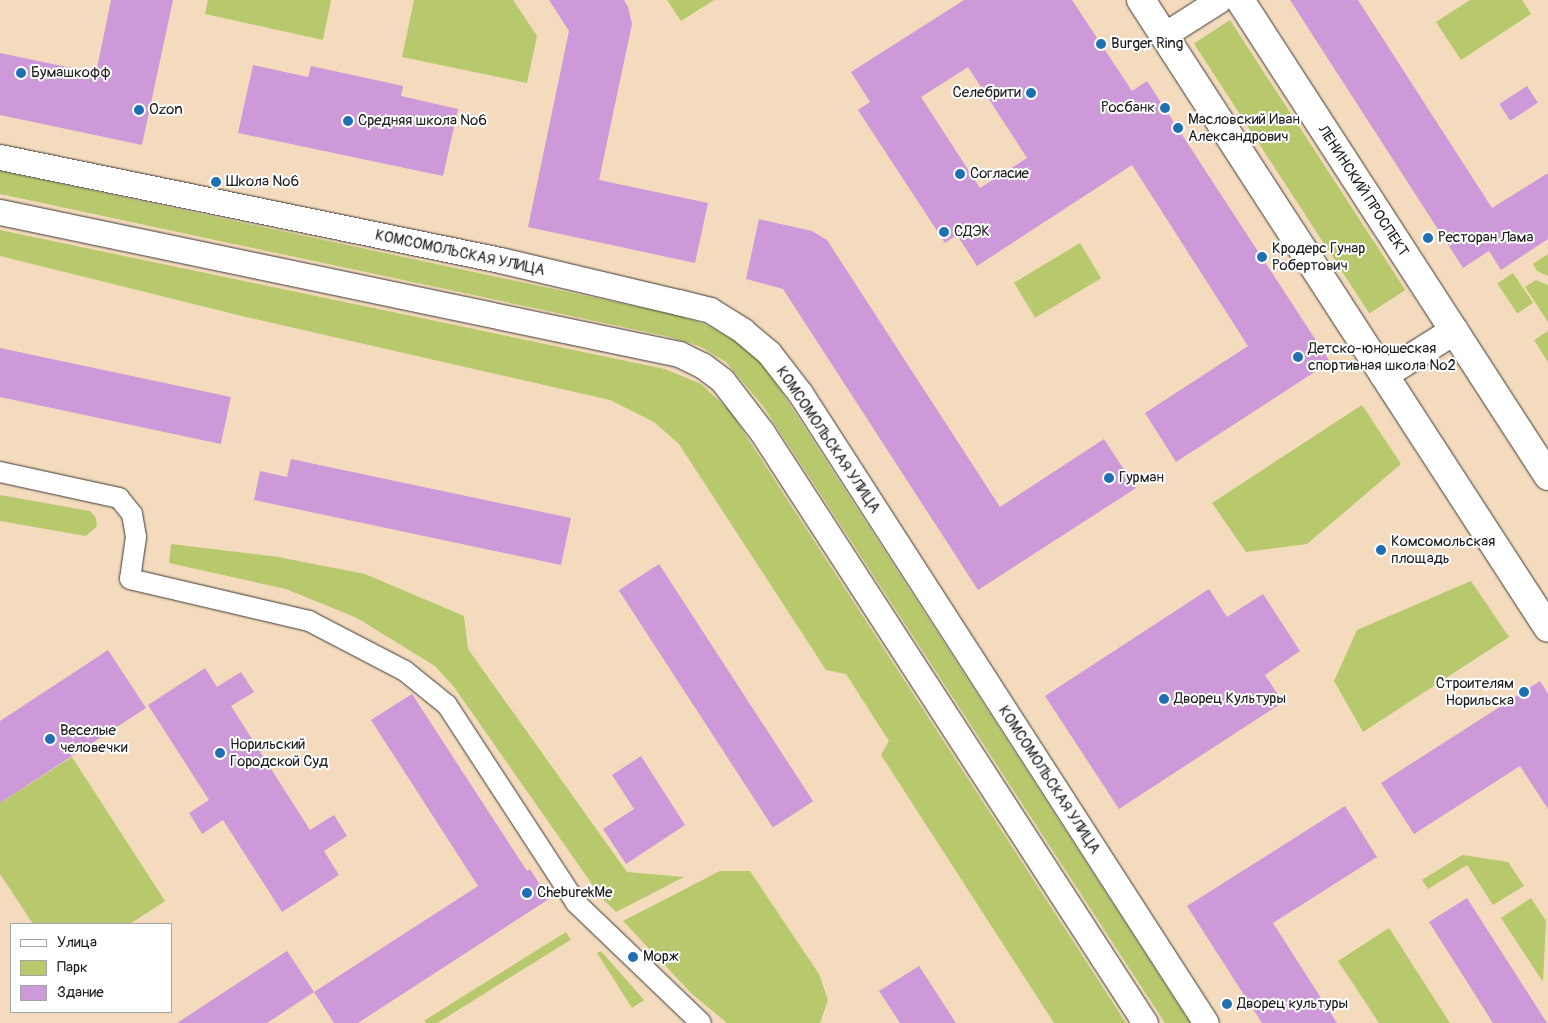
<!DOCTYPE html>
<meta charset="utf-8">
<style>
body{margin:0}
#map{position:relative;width:1548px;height:1023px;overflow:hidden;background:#f4dbbe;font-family:Pangolin,sans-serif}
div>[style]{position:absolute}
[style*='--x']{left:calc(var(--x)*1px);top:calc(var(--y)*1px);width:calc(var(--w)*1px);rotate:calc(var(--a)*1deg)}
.green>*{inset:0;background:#b7c96c;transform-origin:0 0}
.building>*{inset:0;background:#cd99d8;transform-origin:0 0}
.roads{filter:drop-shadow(0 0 1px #3c3934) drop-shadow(0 0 1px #3c3934)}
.minor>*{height:20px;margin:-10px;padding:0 10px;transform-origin:10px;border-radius:10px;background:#fff}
.tertiary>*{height:25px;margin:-12.5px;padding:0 12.5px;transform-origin:12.5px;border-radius:12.5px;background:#fff}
.secondary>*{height:28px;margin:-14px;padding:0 14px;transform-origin:14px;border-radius:14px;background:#fff}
.dots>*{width:14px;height:14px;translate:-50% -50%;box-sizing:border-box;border:2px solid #fff;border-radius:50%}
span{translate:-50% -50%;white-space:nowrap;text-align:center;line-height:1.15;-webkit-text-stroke:4px #fff;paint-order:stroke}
.poi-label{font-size:15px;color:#1c1c1c}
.left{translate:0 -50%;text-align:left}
.right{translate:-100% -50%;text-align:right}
.street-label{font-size:15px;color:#1c1c1c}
.legend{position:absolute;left:10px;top:923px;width:162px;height:90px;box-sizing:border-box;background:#fff;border:1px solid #a4a4a4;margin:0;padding:6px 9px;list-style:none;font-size:15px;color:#1c1c1c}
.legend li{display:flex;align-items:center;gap:10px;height:25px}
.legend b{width:25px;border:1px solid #a4a4a4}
</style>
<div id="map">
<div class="green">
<i style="clip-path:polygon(208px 0,331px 0,323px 40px,205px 14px)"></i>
<i style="clip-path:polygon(414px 0,513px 0,537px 36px,527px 83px,402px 57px)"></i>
<i style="clip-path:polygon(667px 0,714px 0,681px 21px)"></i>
<i style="clip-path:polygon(1470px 0,1522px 0,1531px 14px,1461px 60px,1436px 22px)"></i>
<i style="left:1230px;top:20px;width:322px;height:43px;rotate:57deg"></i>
<i style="clip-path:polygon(0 171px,676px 315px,707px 325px,735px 341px,761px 363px,781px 391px,1190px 1023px,1165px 1023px,763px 406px,726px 362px,699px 346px,670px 337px,0 194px)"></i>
<i style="clip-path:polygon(0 230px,665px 369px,701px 384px,730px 411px,1126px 1023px,1054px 1023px,881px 755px,889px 741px,846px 674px,826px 670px,679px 444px,654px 422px,610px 400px,246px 317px,0 256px)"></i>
<i style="left:1080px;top:243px;width:41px;height:77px;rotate:59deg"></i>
<i style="clip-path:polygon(1548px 254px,1548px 276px,1537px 271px,1533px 264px)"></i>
<i style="left:1513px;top:273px;width:36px;height:19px;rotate:56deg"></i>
<i style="clip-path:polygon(1536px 280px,1548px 285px,1548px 322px,1525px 287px)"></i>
<i style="clip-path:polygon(1548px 331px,1548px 362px,1534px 340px)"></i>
<i style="clip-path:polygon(1362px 405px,1401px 464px,1307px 544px,1246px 552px,1212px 503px)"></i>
<i style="clip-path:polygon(0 495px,90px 511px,96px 518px,97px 526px,86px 536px,0 521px)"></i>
<i style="clip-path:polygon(171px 544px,278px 557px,365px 574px,464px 616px,468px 649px,627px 872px,684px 877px,616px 912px,601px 897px,454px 687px,435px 666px,357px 618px,286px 589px,169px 563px)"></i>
<i style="clip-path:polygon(1471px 581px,1509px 637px,1363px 732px,1334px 681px,1357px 630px)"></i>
<i style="clip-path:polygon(72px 757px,165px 901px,130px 924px,33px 924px,0 874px,0 803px)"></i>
<i style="clip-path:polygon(1462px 855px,1508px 862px,1524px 886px,1493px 905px,1467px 865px,1428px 889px,1422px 880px)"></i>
<i style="clip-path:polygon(720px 871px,750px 871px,819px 974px,828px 1000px,820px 1023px,727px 1023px,692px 994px,623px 921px)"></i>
<i style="clip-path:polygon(1531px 898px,1546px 921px,1543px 982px,1501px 918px)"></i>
<i style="clip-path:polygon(1389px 928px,1450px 1023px,1379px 1023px,1338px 961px)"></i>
<i style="left:566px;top:932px;width:9px;height:167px;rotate:58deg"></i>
<i style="clip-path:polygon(601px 951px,644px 1000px,632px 1008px,597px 953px)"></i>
</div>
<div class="building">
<i style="clip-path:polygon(111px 0,173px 0,142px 145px,0 115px,0 53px,96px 73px)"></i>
<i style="clip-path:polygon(549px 0,624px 0,628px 7px,632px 24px,599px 180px,708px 203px,695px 263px,528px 227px,569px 31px)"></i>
<i style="clip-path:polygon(evenodd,964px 0,1072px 0,1132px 91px,1147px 81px,1330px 362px,1176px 462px,1145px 413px,1248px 346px,1132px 165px,977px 266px,957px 235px,945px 243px,858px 110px,870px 102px,851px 72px,964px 0,968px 67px,1027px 158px,980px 188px,921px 97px,968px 67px)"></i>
<i style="clip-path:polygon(1290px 0,1358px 0,1492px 208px,1548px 173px,1548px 239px,1501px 270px,1489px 251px,1463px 268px)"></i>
<i style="clip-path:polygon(253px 65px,308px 77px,311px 66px,403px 86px,401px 96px,458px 109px,443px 176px,238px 133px)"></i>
<i style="left:1527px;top:86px;width:20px;height:33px;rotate:57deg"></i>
<i style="clip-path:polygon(759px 219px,812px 231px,827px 240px,1000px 507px,1104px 439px,1136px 488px,978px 590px,783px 289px,746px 279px)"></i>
<i style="left:0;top:348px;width:236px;height:48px;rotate:12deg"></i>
<i style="clip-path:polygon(291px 459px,571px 518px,561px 565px,254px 500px,260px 471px,287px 477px)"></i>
<i style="left:659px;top:564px;width:283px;height:48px;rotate:57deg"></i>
<i style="clip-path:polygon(1209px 589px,1227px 617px,1263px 594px,1300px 651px,1265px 675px,1283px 702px,1119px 809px,1045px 696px)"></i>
<i style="clip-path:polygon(108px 650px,146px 708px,0 803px,0 721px)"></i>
<i style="clip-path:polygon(205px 668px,217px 687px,241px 672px,254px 692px,231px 706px,310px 830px,334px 815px,347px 836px,324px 851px,339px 875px,282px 912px,223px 820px,202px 834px,189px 813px,209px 800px,148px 705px)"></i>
<i style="clip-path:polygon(1540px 681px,1548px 694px,1548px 809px,1520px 766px,1414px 834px,1381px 783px)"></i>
<i style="clip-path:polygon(412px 694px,527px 871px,530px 869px,549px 899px,358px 1023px,334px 1023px,314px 992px,478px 886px,371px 720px)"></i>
<i style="clip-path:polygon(641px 756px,685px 825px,626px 864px,603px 829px,634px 809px,612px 775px)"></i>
<i style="clip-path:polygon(1345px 806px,1377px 857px,1273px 923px,1337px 1023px,1262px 1023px,1187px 906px)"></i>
<i style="clip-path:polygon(1467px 898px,1547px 1023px,1493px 1023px,1429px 922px)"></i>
<i style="clip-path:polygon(287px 951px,314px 992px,267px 1023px,177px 1023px)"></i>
<i style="clip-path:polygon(919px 966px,956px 1023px,900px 1023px,879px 991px)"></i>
</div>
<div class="roads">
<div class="minor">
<i style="--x:0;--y:472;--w:122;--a:12.3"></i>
<i style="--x:119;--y:498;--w:21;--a:51"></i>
<i style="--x:132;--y:514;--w:23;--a:80"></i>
<i style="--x:136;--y:537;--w:42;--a:98.1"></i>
<i style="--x:130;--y:579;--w:184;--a:13.2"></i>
<i style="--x:309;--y:621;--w:108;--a:27.5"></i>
<i style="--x:405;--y:671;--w:54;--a:39"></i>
<i style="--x:447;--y:705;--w:236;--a:56.9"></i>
<i style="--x:576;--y:903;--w:173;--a:43.8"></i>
</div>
<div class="tertiary">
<i style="--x:1164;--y:35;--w:65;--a:-32.5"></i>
<i style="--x:0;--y:157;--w:510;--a:11.64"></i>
<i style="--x:500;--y:260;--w:183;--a:13.3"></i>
<i style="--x:678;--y:302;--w:33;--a:14"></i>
<i style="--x:710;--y:310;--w:39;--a:32"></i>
<i style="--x:743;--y:331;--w:34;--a:40"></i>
<i style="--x:769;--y:353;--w:51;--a:52.2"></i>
<i style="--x:800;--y:393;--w:749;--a:57.2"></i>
<i style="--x:0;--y:212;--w:694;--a:11.81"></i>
<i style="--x:679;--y:354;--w:25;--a:26"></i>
<i style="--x:702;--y:365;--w:25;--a:37"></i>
<i style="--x:722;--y:380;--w:66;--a:52.4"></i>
<i style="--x:762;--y:432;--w:704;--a:57.05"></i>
</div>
<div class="secondary">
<i style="--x:1141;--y:0;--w:748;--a:57.05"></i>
<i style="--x:1240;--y:0;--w:567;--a:57.09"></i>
<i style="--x:1384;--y:375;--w:83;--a:-32.2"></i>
</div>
</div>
<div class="dots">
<i style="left:1101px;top:44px;background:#1f6fb2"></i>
<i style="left:21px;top:73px;background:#1f6fb2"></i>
<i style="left:1031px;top:93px;background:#1f6fb2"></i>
<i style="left:1165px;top:108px;background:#1f6fb2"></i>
<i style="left:139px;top:110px;background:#1f6fb2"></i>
<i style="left:348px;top:121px;background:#1f6fb2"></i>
<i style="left:1178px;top:128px;background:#1f6fb2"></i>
<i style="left:960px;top:174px;background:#1f6fb2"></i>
<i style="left:216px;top:182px;background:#1f6fb2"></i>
<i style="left:944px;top:232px;background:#1f6fb2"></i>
<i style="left:1428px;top:238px;background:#1f6fb2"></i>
<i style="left:1262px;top:257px;background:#1f6fb2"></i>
<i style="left:1298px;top:357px;background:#1f6fb2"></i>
<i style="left:1109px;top:478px;background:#1f6fb2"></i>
<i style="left:1381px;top:550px;background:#1f6fb2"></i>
<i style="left:1524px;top:692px;background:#1f6fb2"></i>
<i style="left:1164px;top:699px;background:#1f6fb2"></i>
<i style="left:50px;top:739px;background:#1f6fb2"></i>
<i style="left:220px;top:753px;background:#1f6fb2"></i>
<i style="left:527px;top:893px;background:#1f6fb2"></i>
<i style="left:633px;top:957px;background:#1f6fb2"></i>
<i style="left:1227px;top:1004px;background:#1f6fb2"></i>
</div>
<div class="poi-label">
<span class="left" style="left:1111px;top:44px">Burger Ring</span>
<span class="left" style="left:31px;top:73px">Бумашкофф</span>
<span class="right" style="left:1021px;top:93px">Селебрити</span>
<span class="right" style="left:1155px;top:108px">Росбанк</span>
<span class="left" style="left:149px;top:110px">Ozon</span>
<span class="left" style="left:1188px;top:128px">Масловский Иван<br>Александрович</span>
<span class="left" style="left:358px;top:121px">Средняя школа №6</span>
<span class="left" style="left:970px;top:174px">Согласие</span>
<span class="left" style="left:226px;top:182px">Школа №6</span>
<span class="left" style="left:954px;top:232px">СДЭК</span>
<span class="left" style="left:1438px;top:238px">Ресторан Лама</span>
<span class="left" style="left:1272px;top:257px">Кродерс Гунар<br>Робертович</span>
<span class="left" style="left:1308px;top:357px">Детско-юношеская<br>спортивная школа №2</span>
<span class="left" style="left:1119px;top:478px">Гурман</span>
<span class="left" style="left:1391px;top:550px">Комсомольская<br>площадь</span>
<span class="right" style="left:1514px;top:692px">Строителям<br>Норильска</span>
<span class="left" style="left:1174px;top:699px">Дворец Культуры</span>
<span class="left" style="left:60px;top:739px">Веселые<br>человечки</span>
<span class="left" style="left:230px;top:753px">Норильский<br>Городской Суд</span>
<span class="left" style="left:537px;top:893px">CheburekMe</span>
<span class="left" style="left:643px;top:957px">Морж</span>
<span class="left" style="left:1237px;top:1004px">Дворец культуры</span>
</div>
<div class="street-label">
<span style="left:1363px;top:191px;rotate:57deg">ЛЕНИНСКИЙ ПРОСПЕКТ</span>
<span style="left:460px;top:253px;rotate:12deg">КОМСОМОЛЬСКАЯ УЛИЦА</span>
<span style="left:828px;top:440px;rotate:56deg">КОМСОМОЛЬСКАЯ УЛИЦА</span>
<span style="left:1049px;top:780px;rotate:57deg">КОМСОМОЛЬСКАЯ УЛИЦА</span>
</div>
<ul class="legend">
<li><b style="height:6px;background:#fff"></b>Улица</li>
<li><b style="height:14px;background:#b7c96c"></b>Парк</li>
<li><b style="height:14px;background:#cd99d8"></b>Здание</li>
</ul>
</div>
